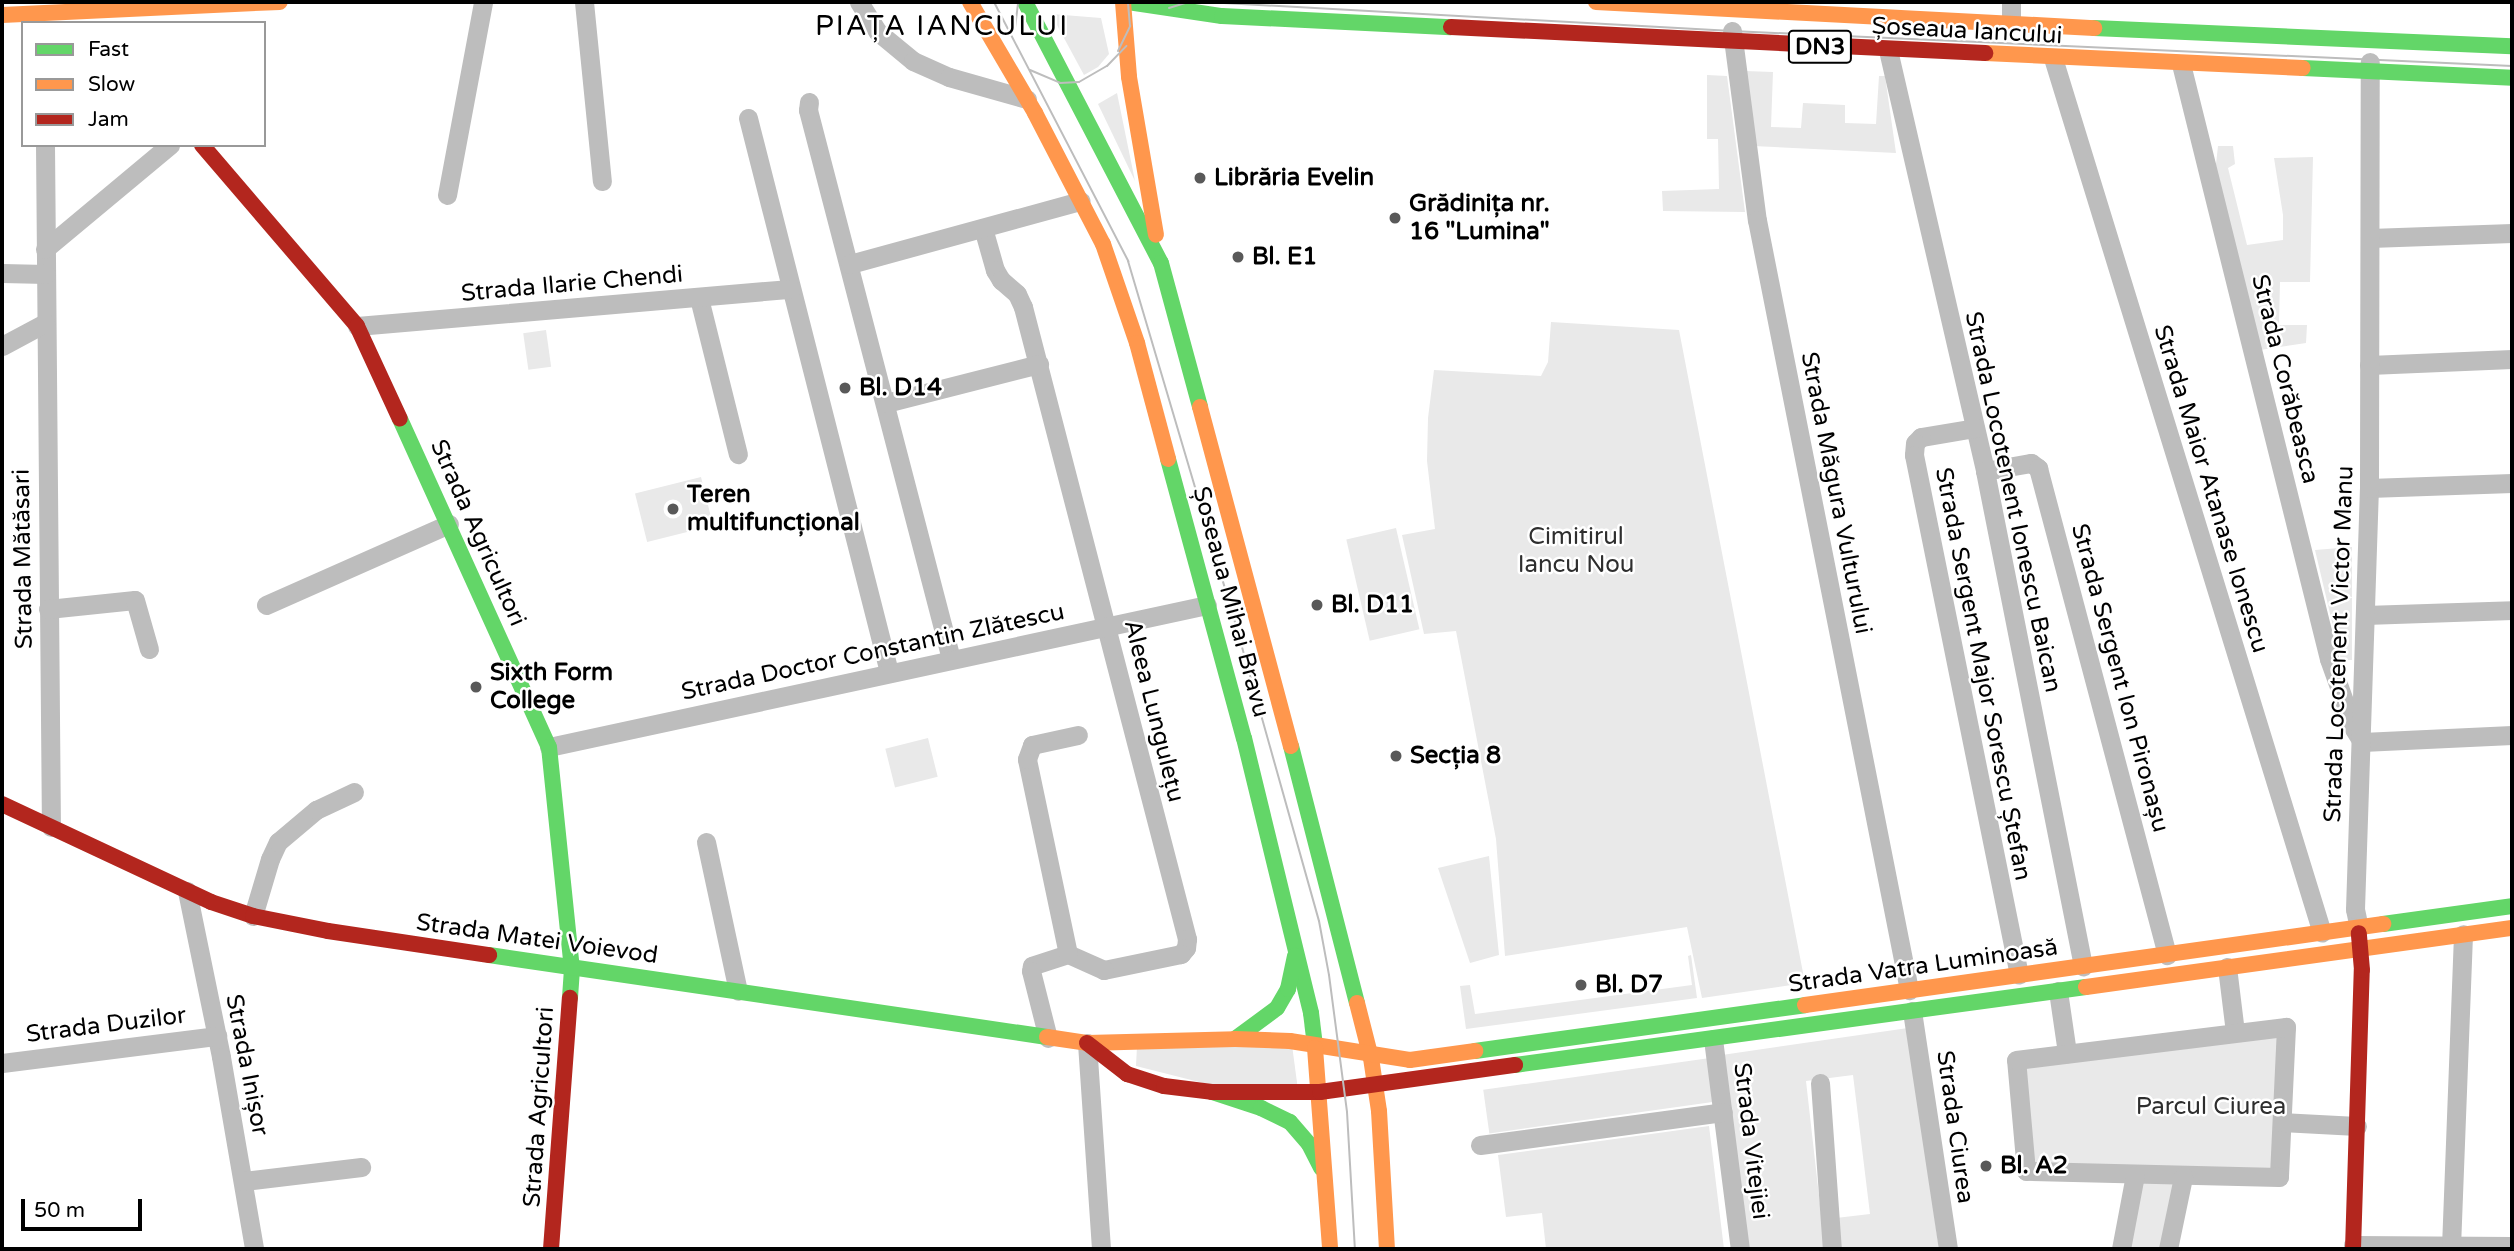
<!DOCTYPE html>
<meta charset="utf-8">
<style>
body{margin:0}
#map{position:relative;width:2514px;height:1251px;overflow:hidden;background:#fff;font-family:"Varela Round",sans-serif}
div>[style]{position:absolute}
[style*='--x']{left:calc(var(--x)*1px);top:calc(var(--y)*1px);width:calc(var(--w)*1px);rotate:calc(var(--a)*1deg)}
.green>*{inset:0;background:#e9e9e9;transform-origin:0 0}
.street>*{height:19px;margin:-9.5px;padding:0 9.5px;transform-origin:9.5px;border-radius:9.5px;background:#bdbdbd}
.fast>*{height:16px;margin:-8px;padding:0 8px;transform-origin:8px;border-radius:8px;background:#63d668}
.slow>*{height:16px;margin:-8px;padding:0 8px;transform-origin:8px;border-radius:8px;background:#ff974d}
.jam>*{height:16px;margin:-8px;padding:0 8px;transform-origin:8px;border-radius:8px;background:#b3261e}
.tram>*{height:2px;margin:-1px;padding:0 1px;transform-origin:1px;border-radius:1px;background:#bdbdbd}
.dots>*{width:19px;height:19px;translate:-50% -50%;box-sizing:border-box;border:4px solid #fff;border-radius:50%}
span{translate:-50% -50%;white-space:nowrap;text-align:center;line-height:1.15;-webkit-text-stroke:5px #fff;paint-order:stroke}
.shield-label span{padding:2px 5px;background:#fff;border:2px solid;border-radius:5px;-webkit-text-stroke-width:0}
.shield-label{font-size:23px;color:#000;font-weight:700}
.street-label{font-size:24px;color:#000}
.poi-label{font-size:24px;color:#000;font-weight:700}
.left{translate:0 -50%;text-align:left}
.park-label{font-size:24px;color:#2e2e2e}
.quarter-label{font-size:28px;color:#000;letter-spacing:2px}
.frame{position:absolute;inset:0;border:4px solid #000;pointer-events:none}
.legend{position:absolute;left:21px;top:21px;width:245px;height:126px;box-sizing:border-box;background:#fff;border:2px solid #999;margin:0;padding:9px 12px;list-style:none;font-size:21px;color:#000}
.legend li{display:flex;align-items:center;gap:14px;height:35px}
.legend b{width:35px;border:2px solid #999}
.scale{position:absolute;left:21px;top:1199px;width:121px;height:32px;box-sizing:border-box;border:4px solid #000;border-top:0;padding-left:9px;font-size:21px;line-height:24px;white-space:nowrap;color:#000;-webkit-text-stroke:5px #fff;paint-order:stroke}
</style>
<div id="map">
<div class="green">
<i style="clip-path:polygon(1051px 14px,1101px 18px,1109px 54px,1098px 67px,1084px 75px)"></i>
<i style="clip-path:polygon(1745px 71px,1773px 72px,1771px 127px,1801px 128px,1803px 103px,1845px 105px,1845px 123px,1876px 124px,1879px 76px,1885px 76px,1896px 153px,1753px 146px)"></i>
<i style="clip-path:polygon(1707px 75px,1727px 76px,1745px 212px,1663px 211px,1662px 191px,1719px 189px,1718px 139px,1707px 139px)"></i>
<i style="clip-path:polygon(1117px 93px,1135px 181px,1098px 104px)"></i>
<i style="clip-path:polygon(2218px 146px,2233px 146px,2235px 164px,2228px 168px,2247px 245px,2283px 240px,2283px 215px,2274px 158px,2313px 157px,2310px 282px,2280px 282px,2279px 325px,2307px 325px,2306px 343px,2260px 350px,2215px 173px)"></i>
<i style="clip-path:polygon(1551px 322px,1679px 330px,1805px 983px,1702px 998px,1687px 927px,1505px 956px,1496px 839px,1456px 631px,1424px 634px,1402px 535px,1435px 529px,1427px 461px,1428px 418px,1434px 370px,1541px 376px,1548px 362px)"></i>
<i style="left:546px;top:330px;width:37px;height:23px;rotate:82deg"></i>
<i style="left:701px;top:477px;width:50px;height:68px;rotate:76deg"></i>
<i style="left:1396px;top:528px;width:104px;height:51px;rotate:77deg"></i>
<i style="clip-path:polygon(2352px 547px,2352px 660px,2341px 660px,2315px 550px)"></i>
<i style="left:928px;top:738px;width:40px;height:44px;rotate:76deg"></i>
<i style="clip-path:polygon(1489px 856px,1499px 955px,1470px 963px,1438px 868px)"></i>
<i style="clip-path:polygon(1691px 955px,1697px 998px,1466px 1029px,1460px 986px,1470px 985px,1475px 1014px,1692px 985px,1688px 956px)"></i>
<i style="clip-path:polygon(1908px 1028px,1939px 1249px,1839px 1249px,1836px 1218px,1870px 1214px,1853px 1075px,1806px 1081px,1825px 1249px,1748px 1249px,1722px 1055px)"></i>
<i style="clip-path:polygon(2281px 1032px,2275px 1173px,2181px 1174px,2165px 1249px,2124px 1249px,2138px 1172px,2030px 1168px,2021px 1064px)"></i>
<i style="clip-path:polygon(1292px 1045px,1298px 1090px,1215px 1086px,1136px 1066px,1137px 1046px)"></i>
<i style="left:1710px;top:1058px;width:44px;height:229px;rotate:82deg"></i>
<i style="clip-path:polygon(1709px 1126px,1724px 1249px,1546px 1249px,1542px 1213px,1506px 1217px,1498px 1155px)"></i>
</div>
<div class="street">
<i style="--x:584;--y:2;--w:180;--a:84.3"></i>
<i style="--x:859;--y:2;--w:36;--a:58"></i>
<i style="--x:878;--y:32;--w:45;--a:39.6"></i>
<i style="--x:913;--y:61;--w:39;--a:24"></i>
<i style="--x:949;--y:77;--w:81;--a:15.8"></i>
<i style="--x:2011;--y:22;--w:20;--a:-90"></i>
<i style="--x:1732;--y:31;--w:191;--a:82.5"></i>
<i style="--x:1757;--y:220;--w:785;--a:78.83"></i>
<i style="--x:1888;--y:50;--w:432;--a:77"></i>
<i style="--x:1985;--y:471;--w:505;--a:78.8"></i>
<i style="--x:2053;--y:58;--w:915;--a:72.91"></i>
<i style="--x:2181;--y:64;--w:613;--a:76.03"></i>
<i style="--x:2329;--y:659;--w:74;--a:70.3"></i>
<i style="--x:2354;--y:729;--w:15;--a:58"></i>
<i style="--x:2362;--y:742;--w:150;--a:-2.7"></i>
<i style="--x:809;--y:102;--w:8;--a:97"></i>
<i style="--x:808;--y:110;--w:567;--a:75.4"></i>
<i style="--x:748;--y:118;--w:572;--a:75.72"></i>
<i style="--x:45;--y:145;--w:682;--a:89.5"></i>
<i style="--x:447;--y:195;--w:196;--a:-79.4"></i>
<i style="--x:983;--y:228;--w:44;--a:74.1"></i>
<i style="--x:995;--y:270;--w:12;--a:59"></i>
<i style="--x:1001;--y:280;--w:21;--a:41"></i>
<i style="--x:1017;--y:294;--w:14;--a:65"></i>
<i style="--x:1023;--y:307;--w:653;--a:75.45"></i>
<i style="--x:1187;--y:939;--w:9;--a:96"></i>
<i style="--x:1186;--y:948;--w:8;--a:130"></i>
<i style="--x:1181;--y:954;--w:79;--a:168.3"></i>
<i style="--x:1104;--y:970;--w:39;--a:-156"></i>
<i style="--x:1068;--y:954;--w:38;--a:162"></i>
<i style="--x:1032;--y:966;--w:5;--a:101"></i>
<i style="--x:1031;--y:971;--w:69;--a:75.8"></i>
<i style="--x:2370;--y:238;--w:142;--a:-2"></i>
<i style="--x:45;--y:249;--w:163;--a:-39.8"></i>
<i style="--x:850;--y:264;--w:239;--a:-15.3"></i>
<i style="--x:2;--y:273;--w:44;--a:1.3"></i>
<i style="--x:699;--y:298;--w:161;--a:76"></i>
<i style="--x:357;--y:326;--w:435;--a:-4.9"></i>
<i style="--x:2;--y:346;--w:49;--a:-28.1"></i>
<i style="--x:2369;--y:365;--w:143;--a:-2.4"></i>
<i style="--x:886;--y:403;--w:158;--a:-14.3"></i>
<i style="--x:1975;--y:428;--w:55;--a:170.5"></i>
<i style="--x:1921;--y:437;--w:8;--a:135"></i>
<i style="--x:1915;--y:443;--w:12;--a:95"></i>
<i style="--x:1914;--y:455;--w:530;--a:78.58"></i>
<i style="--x:1985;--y:471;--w:47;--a:-9.9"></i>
<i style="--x:2031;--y:463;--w:9;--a:36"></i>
<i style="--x:2038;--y:468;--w:504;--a:75.16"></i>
<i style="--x:2369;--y:488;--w:143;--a:-2"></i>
<i style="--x:266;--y:605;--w:200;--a:-23.9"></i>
<i style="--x:48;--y:609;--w:87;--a:-5.9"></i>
<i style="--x:135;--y:600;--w:51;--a:74.1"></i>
<i style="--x:2365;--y:615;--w:147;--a:-1.9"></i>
<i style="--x:549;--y:747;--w:673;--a:-12.18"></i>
<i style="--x:706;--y:842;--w:152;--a:77.9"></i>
<i style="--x:187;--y:891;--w:169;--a:78.4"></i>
<i style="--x:221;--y:1057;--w:195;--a:80.2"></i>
<i style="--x:253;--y:916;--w:59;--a:-73.4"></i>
<i style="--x:270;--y:859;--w:19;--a:-65"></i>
<i style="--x:278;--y:842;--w:50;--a:-40.1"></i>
<i style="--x:316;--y:810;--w:42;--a:-25.3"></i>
<i style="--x:2359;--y:928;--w:19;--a:-102"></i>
<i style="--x:2355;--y:909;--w:421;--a:-88.1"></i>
<i style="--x:2369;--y:488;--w:426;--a:-89.9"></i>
<i style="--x:1068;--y:954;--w:199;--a:-101.9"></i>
<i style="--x:1027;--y:759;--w:15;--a:-70"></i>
<i style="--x:1032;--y:745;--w:47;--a:-12.3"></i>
<i style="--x:2227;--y:967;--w:65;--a:83"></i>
<i style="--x:2058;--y:991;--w:63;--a:81.7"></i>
<i style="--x:1912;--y:1011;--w:241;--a:81.4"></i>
<i style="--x:2286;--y:1027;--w:150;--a:92.7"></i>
<i style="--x:2279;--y:1177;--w:253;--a:-178.6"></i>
<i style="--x:2026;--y:1171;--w:111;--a:-95.1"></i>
<i style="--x:2016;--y:1060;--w:272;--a:-7"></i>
<i style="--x:1713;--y:1039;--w:212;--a:82.7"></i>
<i style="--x:1087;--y:1043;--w:206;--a:86.1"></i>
<i style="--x:2;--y:1063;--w:217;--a:-7.2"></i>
<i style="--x:1820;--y:1083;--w:166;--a:85.9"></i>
<i style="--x:2282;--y:1122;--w:75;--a:3.1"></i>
<i style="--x:1480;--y:1145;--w:245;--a:-7.7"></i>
<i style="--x:244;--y:1181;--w:118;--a:-6.8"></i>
<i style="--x:2353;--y:1245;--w:159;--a:0.4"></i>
<i style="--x:2451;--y:1247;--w:313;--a:-87.8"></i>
<i style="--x:2121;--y:1249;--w:75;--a:-79.3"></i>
<i style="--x:2168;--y:1249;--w:74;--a:-78.2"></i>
</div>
<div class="fast">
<i style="--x:1025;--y:2;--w:294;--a:62.5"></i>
<i style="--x:1161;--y:263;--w:149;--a:74.8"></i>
<i style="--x:1128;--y:2;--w:95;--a:8.5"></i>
<i style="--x:1222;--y:16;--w:229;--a:2.8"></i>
<i style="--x:2094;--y:28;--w:418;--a:2.5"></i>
<i style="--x:2303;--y:68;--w:209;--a:2.7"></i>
<i style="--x:400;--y:419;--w:360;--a:65.6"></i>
<i style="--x:549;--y:747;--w:223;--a:84.1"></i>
<i style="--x:572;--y:969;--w:29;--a:94"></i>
<i style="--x:1168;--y:459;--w:289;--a:74.8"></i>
<i style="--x:1244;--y:738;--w:283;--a:76.3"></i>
<i style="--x:1311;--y:1013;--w:35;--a:83"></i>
<i style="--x:1291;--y:746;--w:265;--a:75.6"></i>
<i style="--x:2383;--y:924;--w:130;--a:-7.9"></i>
<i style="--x:489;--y:955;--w:564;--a:8.36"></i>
<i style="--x:1235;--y:1039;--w:52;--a:-36.4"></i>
<i style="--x:1277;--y:1008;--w:22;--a:-60"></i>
<i style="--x:1288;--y:989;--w:34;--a:-78"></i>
<i style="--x:1475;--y:1051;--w:333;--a:-7.9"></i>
<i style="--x:1515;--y:1065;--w:576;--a:-7.78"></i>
<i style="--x:1212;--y:1092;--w:52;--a:18.1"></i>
<i style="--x:1261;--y:1108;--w:32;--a:26"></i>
<i style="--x:1290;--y:1122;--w:29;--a:49"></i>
<i style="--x:1309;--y:1144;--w:27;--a:63"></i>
</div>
<div class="slow">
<i style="--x:970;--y:2;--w:129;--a:59.6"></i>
<i style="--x:1035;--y:113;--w:148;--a:62.6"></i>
<i style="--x:1103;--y:244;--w:105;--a:71"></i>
<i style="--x:1137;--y:343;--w:120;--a:75"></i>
<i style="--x:1123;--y:2;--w:75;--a:85.4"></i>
<i style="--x:1129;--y:77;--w:160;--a:80.3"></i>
<i style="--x:1596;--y:2;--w:499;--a:3"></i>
<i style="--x:2;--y:15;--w:278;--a:-2.7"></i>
<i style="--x:1985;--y:53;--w:318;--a:2.7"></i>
<i style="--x:1200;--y:407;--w:351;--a:75"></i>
<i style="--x:2086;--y:987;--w:430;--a:-7.9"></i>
<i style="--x:1357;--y:1003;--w:57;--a:75.7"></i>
<i style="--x:1371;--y:1058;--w:54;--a:81.4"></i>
<i style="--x:1379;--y:1111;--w:138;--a:86.7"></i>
<i style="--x:1805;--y:1005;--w:584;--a:-7.98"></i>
<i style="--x:1047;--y:1037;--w:40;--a:8.5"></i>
<i style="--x:1087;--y:1043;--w:148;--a:-1.5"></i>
<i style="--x:1235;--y:1039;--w:55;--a:2.1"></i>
<i style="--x:1290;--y:1041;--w:121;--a:9"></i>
<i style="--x:1410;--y:1060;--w:66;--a:-7.9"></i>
<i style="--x:1315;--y:1048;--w:202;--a:85.7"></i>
</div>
<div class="jam">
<i style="--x:1451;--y:27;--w:535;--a:2.79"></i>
<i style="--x:202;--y:145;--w:238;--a:49.4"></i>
<i style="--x:357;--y:326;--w:102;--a:65.2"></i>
<i style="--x:2;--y:804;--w:231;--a:25.1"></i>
<i style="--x:211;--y:902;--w:44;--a:18.4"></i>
<i style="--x:253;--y:916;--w:76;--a:11.3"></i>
<i style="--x:328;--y:931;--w:163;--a:8.5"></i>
<i style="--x:1087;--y:1043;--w:51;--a:37.8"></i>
<i style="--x:1127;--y:1074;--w:39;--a:18"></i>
<i style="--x:1164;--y:1086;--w:48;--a:7.1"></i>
<i style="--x:1212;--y:1092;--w:108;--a:0"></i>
<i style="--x:1320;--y:1092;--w:197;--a:-7.9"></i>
<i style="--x:551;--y:1249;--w:252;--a:-85.7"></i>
<i style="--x:2353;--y:1249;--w:279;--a:-88.2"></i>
<i style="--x:2362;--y:970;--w:37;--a:-95"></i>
</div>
<div class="tram">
<i style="--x:994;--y:2;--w:292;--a:62.6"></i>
<i style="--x:1128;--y:261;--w:362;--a:73.5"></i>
<i style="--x:1231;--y:608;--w:325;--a:74.3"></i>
<i style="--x:1319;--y:921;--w:55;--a:79.5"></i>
<i style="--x:1329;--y:975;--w:138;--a:82.5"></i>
<i style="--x:1347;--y:1112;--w:137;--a:86.7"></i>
<i style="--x:1206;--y:2;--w:527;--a:3.16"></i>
<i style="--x:1732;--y:31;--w:781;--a:2.57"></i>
<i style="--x:1169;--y:8;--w:21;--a:-17"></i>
<i style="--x:1015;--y:28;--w:26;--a:-83"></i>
<i style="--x:1118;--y:51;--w:28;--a:-64"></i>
<i style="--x:1130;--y:26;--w:24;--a:-95"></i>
<i style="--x:1030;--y:70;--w:33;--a:23"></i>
<i style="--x:1060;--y:83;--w:19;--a:-3"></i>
<i style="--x:1079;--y:82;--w:32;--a:-30"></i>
<i style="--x:1107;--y:66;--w:28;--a:-46"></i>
</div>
<div class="dots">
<i style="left:1200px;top:178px;background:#595959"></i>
<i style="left:1395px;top:218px;background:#595959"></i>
<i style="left:1238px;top:257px;background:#595959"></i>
<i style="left:845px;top:388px;background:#595959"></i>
<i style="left:673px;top:509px;background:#595959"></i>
<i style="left:1317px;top:605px;background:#595959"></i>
<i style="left:476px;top:687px;background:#595959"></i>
<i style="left:1396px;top:756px;background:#595959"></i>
<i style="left:1581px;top:985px;background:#595959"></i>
<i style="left:1986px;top:1166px;background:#595959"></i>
</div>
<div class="shield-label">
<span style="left:1820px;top:47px">DN3</span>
</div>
<div class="street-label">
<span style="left:1967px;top:31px;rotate:3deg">Șoseaua Iancului</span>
<span style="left:572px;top:284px;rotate:-5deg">Strada Ilarie Chendi</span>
<span style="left:2285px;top:379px;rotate:76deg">Strada Corăbeasca</span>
<span style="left:2211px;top:489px;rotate:73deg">Strada Maior Atanase Ionescu</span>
<span style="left:1836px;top:493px;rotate:79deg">Strada Măgura Vulturului</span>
<span style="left:2013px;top:502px;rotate:78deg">Strada Locotenent Ionescu Baican</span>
<span style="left:478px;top:533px;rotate:66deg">Strada Agricultori</span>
<span style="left:23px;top:559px;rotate:-91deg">Strada Mătăsari</span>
<span style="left:1231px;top:602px;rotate:75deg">Șoseaua Mihai Bravu</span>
<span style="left:2339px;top:644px;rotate:-88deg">Strada Locotenent Victor Manu</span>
<span style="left:873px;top:652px;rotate:-12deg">Strada Doctor Constantin Zlătescu</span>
<span style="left:1983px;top:674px;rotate:79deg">Strada Sergent Major Sorescu Ștefan</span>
<span style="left:2120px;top:678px;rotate:75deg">Strada Sergent Ion Pironașu</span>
<span style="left:1154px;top:711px;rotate:76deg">Aleea Lungulețu</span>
<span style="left:537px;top:939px;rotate:8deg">Strada Matei Voievod</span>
<span style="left:1923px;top:966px;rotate:-8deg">Strada Vatra Luminoasă</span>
<span style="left:106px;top:1025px;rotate:-7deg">Strada Duzilor</span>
<span style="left:247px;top:1065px;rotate:79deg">Strada Inișor</span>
<span style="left:539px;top:1107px;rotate:-86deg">Strada Agricultori</span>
<span style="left:1955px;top:1127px;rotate:82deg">Strada Ciurea</span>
<span style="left:1751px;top:1141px;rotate:83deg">Strada Vitejiei</span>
</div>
<div class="poi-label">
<span class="left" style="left:1214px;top:178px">Librăria Evelin</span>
<span class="left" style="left:1409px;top:218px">Grădinița nr.<br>16 "Lumina"</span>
<span class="left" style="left:1252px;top:257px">Bl. E1</span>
<span class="left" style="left:859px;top:388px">Bl. D14</span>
<span class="left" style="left:687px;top:509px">Teren<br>multifuncțional</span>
<span class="left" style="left:1331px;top:605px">Bl. D11</span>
<span class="left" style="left:490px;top:687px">Sixth Form<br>College</span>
<span class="left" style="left:1410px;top:756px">Secția 8</span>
<span class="left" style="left:1595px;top:985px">Bl. D7</span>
<span class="left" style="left:2000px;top:1166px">Bl. A2</span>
</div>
<div class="park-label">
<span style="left:1576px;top:551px">Cimitirul<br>Iancu Nou</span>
<span style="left:2211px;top:1107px">Parcul Ciurea</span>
</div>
<div class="quarter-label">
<span style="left:942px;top:26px">PIAȚA IANCULUI</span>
</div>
<div class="frame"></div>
<ul class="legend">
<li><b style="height:9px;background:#63d668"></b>Fast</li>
<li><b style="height:9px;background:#ff974d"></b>Slow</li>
<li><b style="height:9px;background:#b3261e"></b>Jam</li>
</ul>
<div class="scale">50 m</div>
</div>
